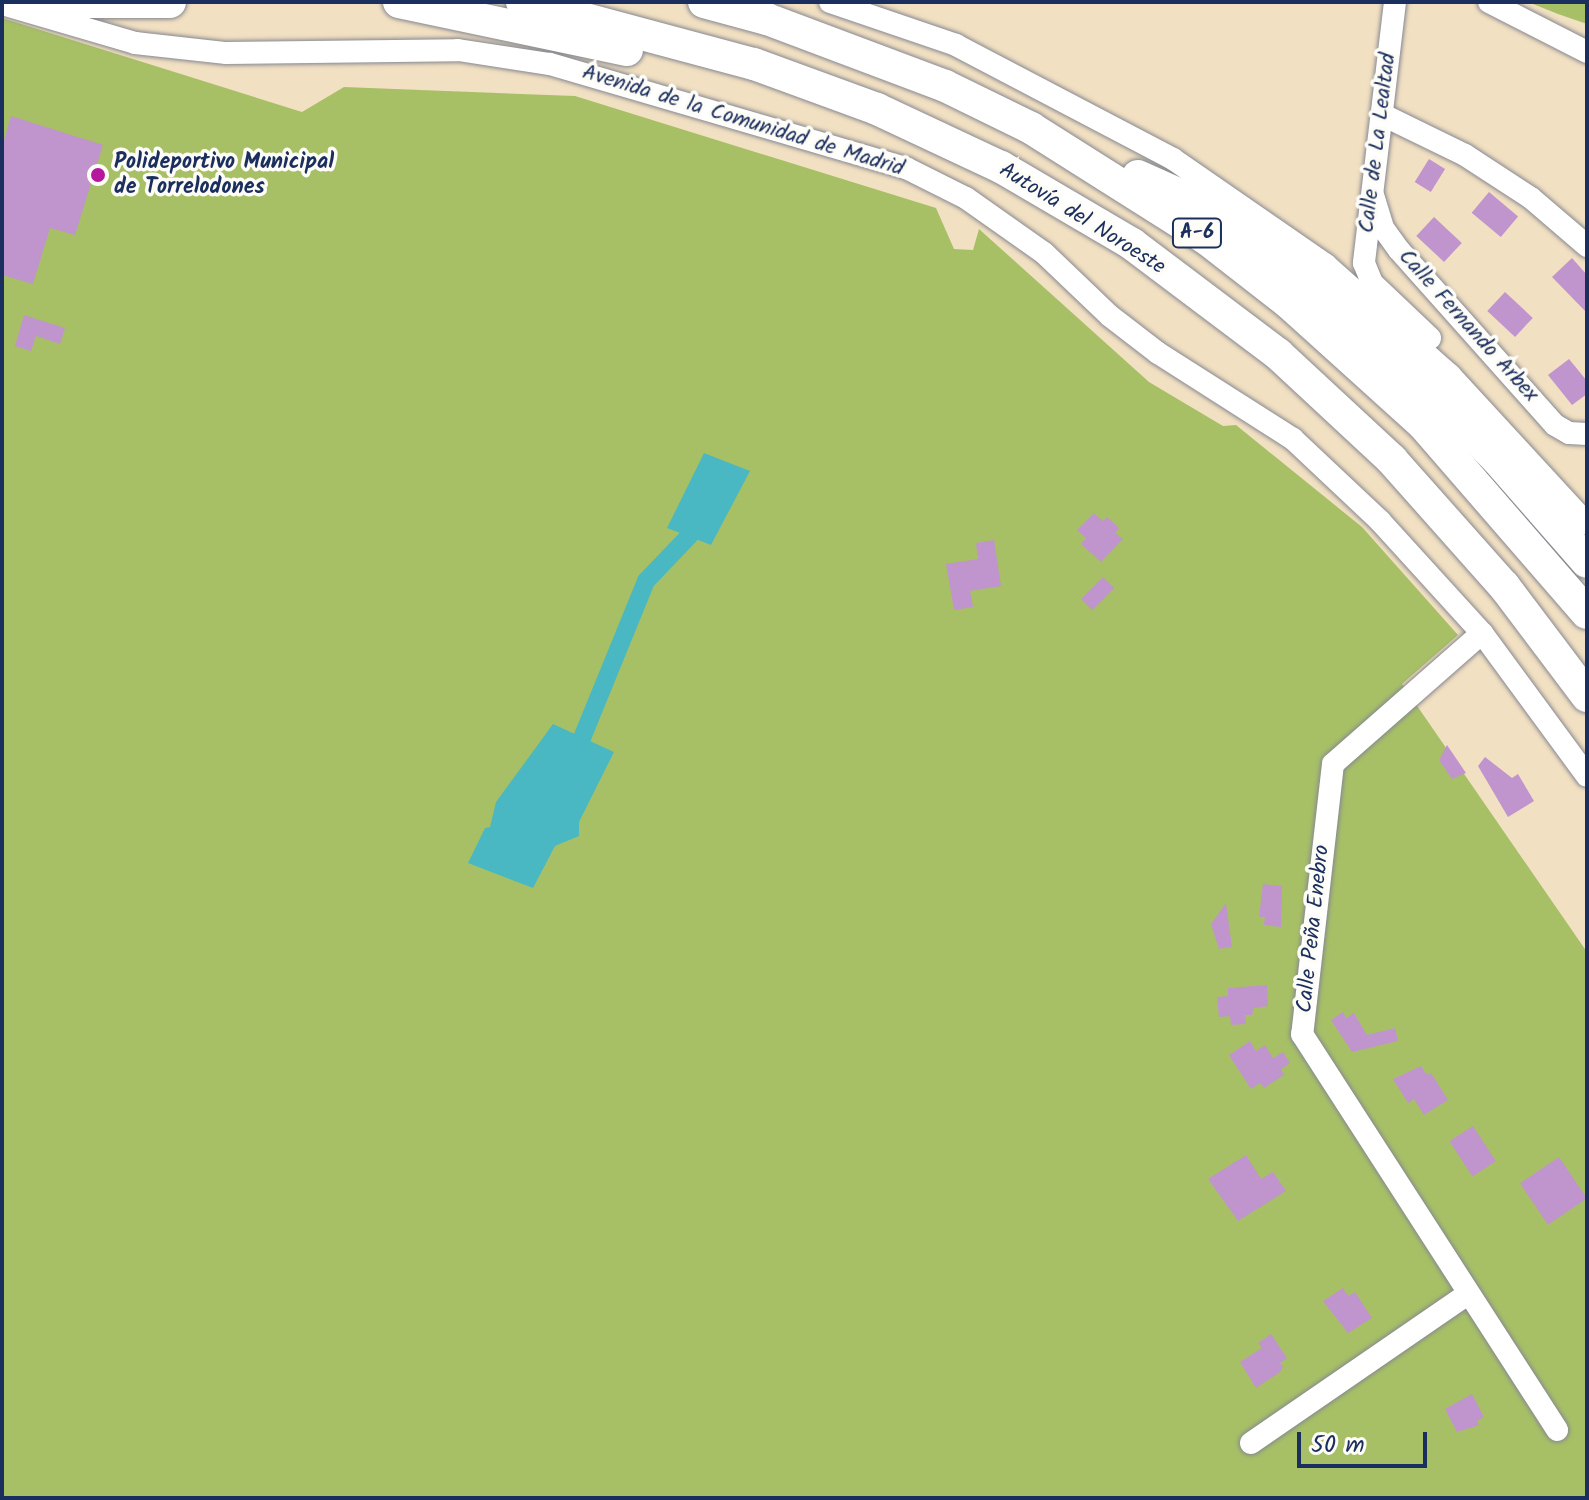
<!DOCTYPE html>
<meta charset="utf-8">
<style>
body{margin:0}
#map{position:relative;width:1589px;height:1500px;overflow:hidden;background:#f2e0c2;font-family:Kalam,sans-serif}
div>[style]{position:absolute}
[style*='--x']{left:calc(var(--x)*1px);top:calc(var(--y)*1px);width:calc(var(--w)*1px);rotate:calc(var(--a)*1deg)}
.green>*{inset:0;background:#a7c066}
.water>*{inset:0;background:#4ab8c2}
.canal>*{height:18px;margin:-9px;padding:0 9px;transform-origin:9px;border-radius:9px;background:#4ab8c2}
.building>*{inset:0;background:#c094cd;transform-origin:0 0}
.roads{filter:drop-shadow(0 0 2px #868890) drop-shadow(0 0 2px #868890)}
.minor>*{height:22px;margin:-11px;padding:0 11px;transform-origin:11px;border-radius:11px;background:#fff}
.highway>*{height:32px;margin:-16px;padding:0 16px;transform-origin:16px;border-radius:16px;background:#fff}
.dots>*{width:22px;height:22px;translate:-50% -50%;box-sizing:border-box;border:4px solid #fdfcf7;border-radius:50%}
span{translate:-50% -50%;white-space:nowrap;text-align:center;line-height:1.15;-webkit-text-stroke:7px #fdfcf7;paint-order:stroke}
.shield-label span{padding:2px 6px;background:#fdfcf7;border:2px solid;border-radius:6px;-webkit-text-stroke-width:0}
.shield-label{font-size:20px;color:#1b2f5e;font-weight:700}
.street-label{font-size:22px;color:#1b2f5e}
.poi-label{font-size:22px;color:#1b2f5e;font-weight:700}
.left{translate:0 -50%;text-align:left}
.frame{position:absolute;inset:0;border:4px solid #1b2f5e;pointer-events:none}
.scale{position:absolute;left:1297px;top:1432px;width:130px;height:36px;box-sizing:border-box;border:4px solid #1b2f5e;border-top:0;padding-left:10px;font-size:24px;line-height:28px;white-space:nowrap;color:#1b2f5e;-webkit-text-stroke:6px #fdfcf7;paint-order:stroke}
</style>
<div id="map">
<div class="green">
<i style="clip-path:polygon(1528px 2px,1587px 2px,1587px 24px,1558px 14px)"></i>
<i style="clip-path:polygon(2px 18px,302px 112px,344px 87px,575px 96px,936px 208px,954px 249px,973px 250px,979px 229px,1149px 382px,1223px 426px,1236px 425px,1362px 527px,1458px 635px,1402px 684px,1587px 952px,1587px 1498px,2px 1498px)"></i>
</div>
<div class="water">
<i style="clip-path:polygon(704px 453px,750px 471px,711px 545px,667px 528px)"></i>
<i style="clip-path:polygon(553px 724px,614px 752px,579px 822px,579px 836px,555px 846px,533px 888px,468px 863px,485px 828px,490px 827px,496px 802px)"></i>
</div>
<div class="canal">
<i style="--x:582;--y:738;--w:170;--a:-67.8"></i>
<i style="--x:646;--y:581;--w:62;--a:-46.3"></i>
<i style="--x:689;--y:536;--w:22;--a:-58"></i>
</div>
<div class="building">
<i style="clip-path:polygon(11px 116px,103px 145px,75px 235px,50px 228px,33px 284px,2px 275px,2px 147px)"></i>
<i style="left:1429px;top:159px;width:19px;height:27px;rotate:32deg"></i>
<i style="left:1489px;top:192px;width:38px;height:27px;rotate:40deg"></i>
<i style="left:1434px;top:217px;width:38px;height:26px;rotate:43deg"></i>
<i style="clip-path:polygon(1572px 258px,1587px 275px,1587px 313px,1552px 277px)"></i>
<i style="left:1505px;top:292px;width:38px;height:26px;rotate:43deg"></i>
<i style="clip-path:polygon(24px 315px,65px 328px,60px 344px,36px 336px,31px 351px,15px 346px)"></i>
<i style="clip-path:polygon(1569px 359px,1587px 381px,1587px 394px,1572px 405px,1548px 375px)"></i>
<i style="clip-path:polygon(1094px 513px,1103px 521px,1107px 517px,1119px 528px,1115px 533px,1123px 539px,1101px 562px,1081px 544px,1086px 538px,1077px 530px)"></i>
<i style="clip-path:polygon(994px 540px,1001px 586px,970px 591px,973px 607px,954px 610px,946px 564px,978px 559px,976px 543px)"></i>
<i style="left:1103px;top:577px;width:16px;height:31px;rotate:45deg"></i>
<i style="clip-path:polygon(1447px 745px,1466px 773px,1452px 779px,1439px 760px)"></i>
<i style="clip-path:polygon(1485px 757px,1512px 778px,1518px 774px,1534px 801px,1508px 817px,1478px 766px)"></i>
<i style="clip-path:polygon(1263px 884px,1282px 886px,1281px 927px,1264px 925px,1265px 917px,1259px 917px)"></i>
<i style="clip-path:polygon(1226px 903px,1232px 947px,1219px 949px,1211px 924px)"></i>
<i style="clip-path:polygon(1267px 985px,1268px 1006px,1254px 1008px,1252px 1015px,1245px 1015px,1246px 1024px,1231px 1025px,1230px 1016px,1219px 1017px,1217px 997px,1228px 996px,1228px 988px)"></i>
<i style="clip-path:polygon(1343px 1012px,1346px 1018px,1354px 1013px,1367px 1035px,1395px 1028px,1398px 1041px,1352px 1052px,1331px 1020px)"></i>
<i style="clip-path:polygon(1250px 1041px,1256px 1051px,1265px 1045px,1273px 1058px,1283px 1052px,1290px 1063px,1281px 1069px,1284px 1075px,1264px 1088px,1260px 1083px,1251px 1089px,1229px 1055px)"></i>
<i style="clip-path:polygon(1421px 1066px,1427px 1075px,1431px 1073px,1448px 1100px,1424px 1115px,1414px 1099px,1408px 1103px,1393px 1079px)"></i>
<i style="left:1473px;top:1126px;width:42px;height:28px;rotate:57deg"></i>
<i style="clip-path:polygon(1246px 1155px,1261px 1179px,1273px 1172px,1286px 1191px,1238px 1221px,1208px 1179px)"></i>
<i style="left:1559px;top:1157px;width:50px;height:47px;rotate:56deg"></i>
<i style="clip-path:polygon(1343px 1288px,1348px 1296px,1355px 1292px,1372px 1318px,1348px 1333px,1323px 1301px)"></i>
<i style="clip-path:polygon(1271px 1334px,1287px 1358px,1280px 1363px,1283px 1367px,1280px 1372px,1256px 1388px,1240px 1362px,1262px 1348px,1258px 1343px)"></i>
<i style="clip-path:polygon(1472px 1394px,1484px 1417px,1477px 1421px,1479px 1425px,1457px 1432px,1445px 1409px)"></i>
</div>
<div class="roads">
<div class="minor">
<i style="--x:830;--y:2;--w:133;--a:18.8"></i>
<i style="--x:956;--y:45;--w:245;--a:27.7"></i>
<i style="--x:1173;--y:159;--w:186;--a:34.7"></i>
<i style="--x:1326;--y:265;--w:166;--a:41.6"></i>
<i style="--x:1450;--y:375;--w:202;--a:47.4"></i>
<i style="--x:1395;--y:2;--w:263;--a:96.8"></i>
<i style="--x:1364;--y:263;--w:22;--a:68"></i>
<i style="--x:1372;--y:283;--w:80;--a:43.5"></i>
<i style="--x:1489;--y:2;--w:110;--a:27"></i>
<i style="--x:2;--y:4;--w:139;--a:16.3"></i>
<i style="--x:135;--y:43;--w:92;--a:6.3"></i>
<i style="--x:226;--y:53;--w:232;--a:-0.7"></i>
<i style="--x:458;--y:50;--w:93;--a:8.7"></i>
<i style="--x:550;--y:64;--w:371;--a:16.3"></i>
<i style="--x:906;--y:168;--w:67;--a:26.6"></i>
<i style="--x:966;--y:198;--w:95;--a:35.2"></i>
<i style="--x:1044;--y:253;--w:91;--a:43.7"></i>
<i style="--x:1110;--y:316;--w:61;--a:37.6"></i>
<i style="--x:1158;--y:353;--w:160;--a:32.5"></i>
<i style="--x:1293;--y:439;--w:120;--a:43.3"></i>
<i style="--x:1380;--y:521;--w:151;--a:47.7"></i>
<i style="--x:1482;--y:633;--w:177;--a:53.7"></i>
<i style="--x:1383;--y:115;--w:91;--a:26"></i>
<i style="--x:1465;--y:155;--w:79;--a:33.1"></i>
<i style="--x:1531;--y:198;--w:74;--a:40.6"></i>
<i style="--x:1373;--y:195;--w:34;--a:73"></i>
<i style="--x:1383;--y:228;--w:27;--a:54"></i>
<i style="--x:1399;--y:250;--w:234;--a:48.3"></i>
<i style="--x:1555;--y:425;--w:16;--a:30"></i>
<i style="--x:1569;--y:433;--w:18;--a:3"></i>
<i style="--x:1482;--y:633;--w:198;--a:138.7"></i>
<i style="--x:1333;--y:764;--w:272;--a:96.5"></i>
<i style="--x:1302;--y:1034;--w:471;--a:57.2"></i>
<i style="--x:1251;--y:1443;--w:263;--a:-34.5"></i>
</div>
<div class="highway">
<i style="--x:29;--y:2;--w:141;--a:0"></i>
<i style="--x:399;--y:2;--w:233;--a:11.9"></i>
<i style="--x:522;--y:2;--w:240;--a:15"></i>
<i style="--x:754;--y:64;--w:131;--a:20.1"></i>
<i style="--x:877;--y:109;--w:137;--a:25.1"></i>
<i style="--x:1001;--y:167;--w:152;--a:30.4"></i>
<i style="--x:1132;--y:244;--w:183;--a:37"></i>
<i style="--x:1278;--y:354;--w:156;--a:42.9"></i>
<i style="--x:1392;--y:460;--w:169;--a:48.4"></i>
<i style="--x:1504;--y:586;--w:138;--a:53"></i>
<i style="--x:704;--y:2;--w:65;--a:15.1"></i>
<i style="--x:767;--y:19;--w:190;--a:20.6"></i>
<i style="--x:945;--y:86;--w:96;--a:26"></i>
<i style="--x:1031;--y:128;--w:209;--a:32.3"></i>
<i style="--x:1208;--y:240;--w:103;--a:37.9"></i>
<i style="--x:1289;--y:303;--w:181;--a:42.1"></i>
<i style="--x:1423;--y:424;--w:250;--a:49.1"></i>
<i style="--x:1138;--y:176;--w:51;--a:24.1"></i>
<i style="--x:1185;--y:197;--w:160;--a:35.1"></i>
<i style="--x:1316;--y:289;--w:127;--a:41.5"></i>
<i style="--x:1411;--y:373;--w:120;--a:45"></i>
<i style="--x:1496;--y:458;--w:138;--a:48.8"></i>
</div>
</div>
<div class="dots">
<i style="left:98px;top:175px;background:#b5179e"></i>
</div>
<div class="shield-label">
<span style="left:1197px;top:233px">A-6</span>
</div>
<div class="street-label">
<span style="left:743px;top:121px;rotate:17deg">Avenida de la Comunidad de Madrid</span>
<span style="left:1378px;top:143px;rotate:-83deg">Calle de La Lealtad</span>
<span style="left:1082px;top:219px;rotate:32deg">Autovía del Noroeste</span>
<span style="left:1468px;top:326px;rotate:48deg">Calle Fernando Arbex</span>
<span style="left:1314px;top:929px;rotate:-84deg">Calle Peña Enebro</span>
</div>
<div class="poi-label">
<span class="left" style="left:114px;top:175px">Polideportivo Municipal<br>de Torrelodones</span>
</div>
<div class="frame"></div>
<div class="scale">50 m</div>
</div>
